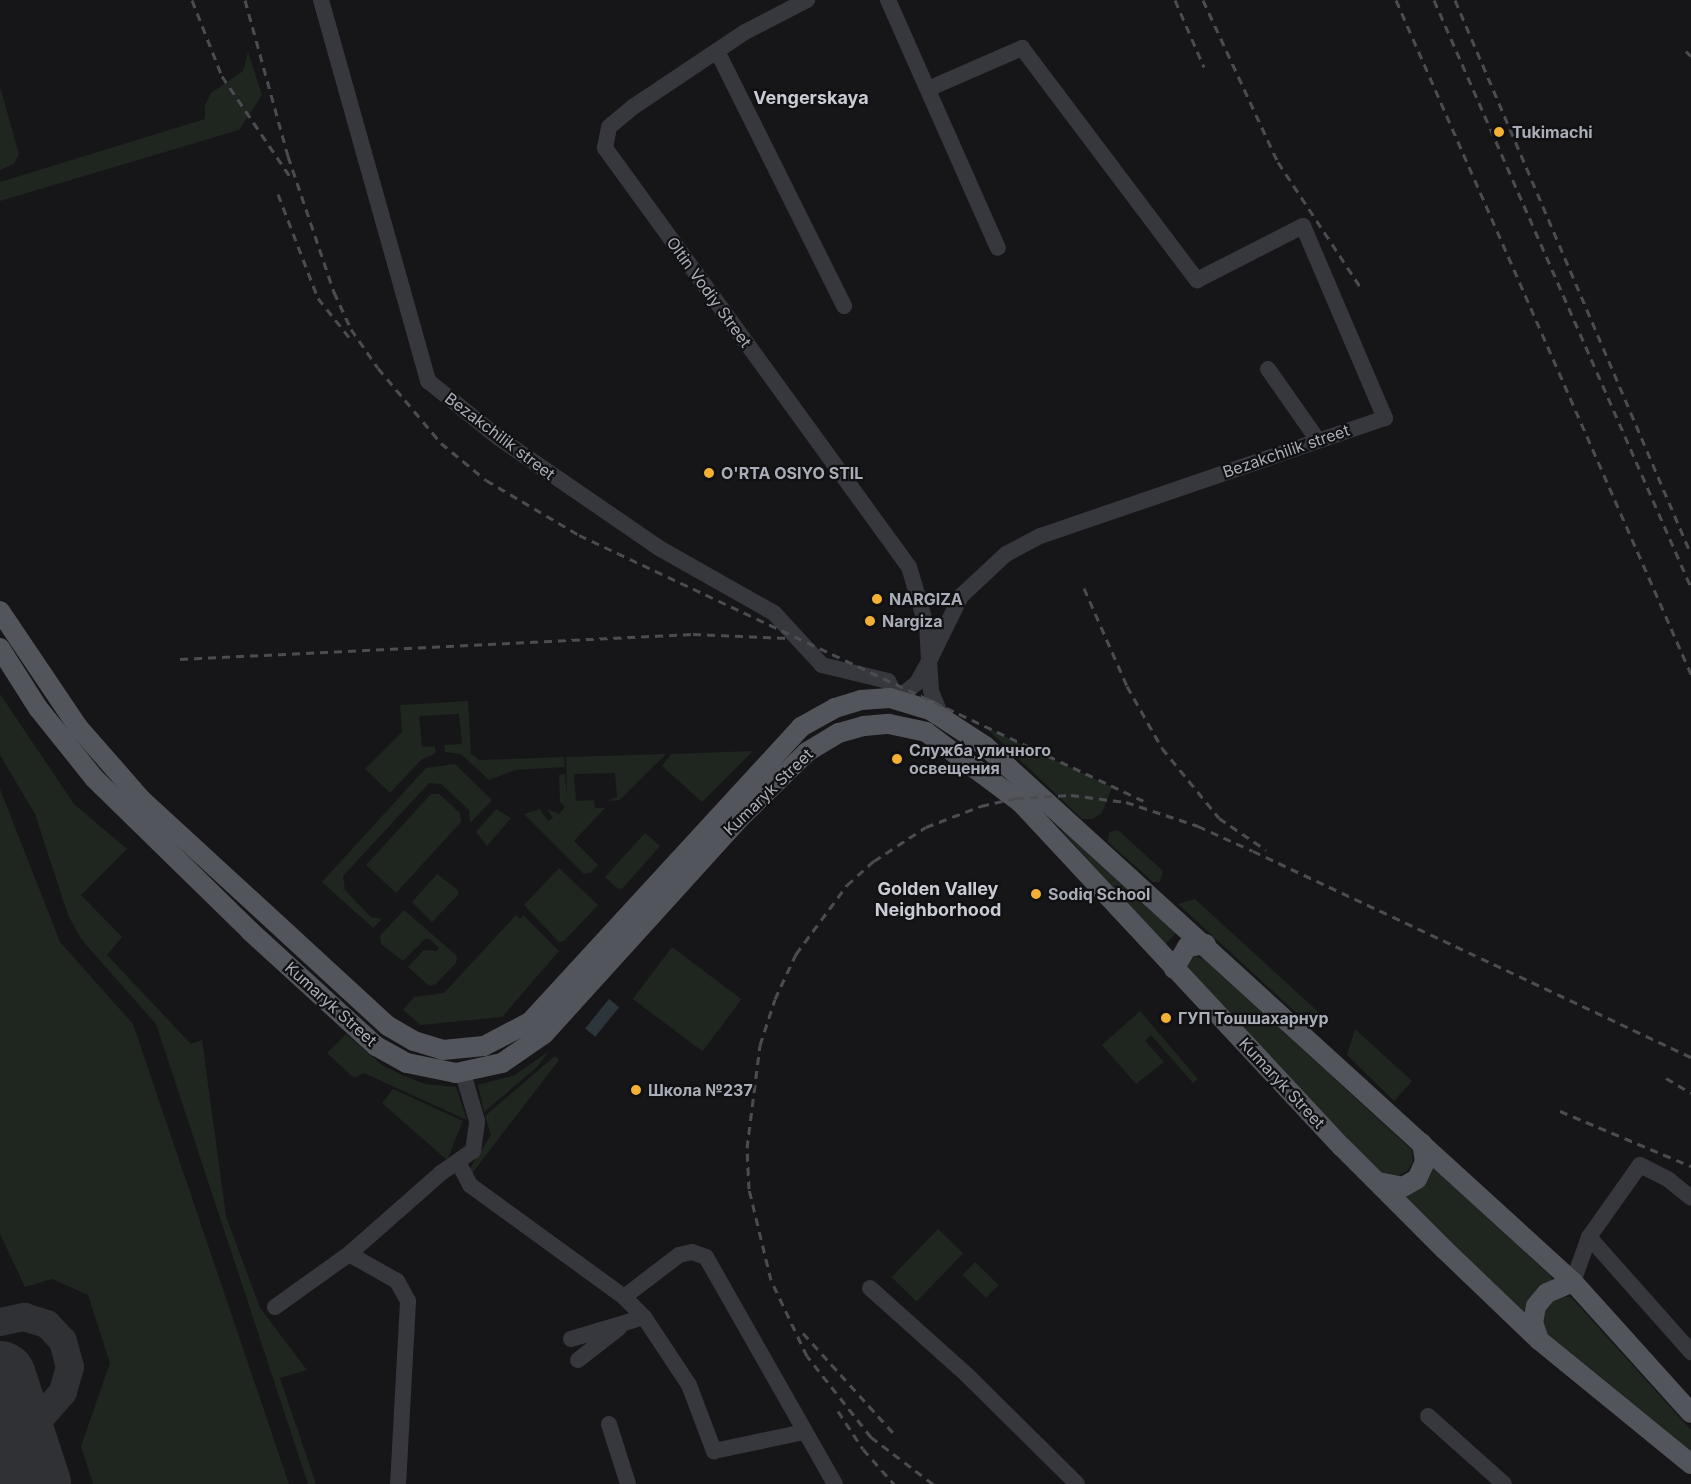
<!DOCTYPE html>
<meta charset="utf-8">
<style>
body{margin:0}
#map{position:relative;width:1691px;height:1484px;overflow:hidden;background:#161618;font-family:Inter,sans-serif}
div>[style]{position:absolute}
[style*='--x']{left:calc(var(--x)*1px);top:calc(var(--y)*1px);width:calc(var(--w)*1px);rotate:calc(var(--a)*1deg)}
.green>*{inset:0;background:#1e261f;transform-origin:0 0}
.water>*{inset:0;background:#2c353c;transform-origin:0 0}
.taxiway>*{height:28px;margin:-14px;padding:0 14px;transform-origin:14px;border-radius:14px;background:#303135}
.runway>*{height:72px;margin:-36px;padding:0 36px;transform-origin:36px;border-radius:36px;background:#303135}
.minor>*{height:16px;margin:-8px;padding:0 8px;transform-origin:8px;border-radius:8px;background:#37383d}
.major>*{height:20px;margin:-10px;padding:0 10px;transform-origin:10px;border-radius:10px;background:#53555c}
.rail>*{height:3px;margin-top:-1.5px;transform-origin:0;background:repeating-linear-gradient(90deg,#4a4c52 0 8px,transparent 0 14px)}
.dots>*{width:16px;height:16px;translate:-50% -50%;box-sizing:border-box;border:3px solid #111113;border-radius:50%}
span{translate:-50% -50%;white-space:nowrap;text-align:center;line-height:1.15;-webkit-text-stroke:4.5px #111113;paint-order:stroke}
.poi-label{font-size:16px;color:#a8adb8;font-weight:700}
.left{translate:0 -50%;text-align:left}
.street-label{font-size:16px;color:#a8adb8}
.neighbourhood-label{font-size:18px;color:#c9ccd4;font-weight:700}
</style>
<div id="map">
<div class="green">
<i style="clip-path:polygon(248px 52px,262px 95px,239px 130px,0 201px,0 182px,205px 119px,205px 105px,211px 93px,243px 71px)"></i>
<i style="clip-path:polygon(0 87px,19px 154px,14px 164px,0 170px)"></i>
<i style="clip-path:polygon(0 694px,74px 804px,127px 849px,81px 895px,122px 937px,107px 955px,191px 1044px,202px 1040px,226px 1216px,260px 1308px,307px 1370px,280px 1378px,316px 1484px,308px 1484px,156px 1024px,81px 939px,68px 915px,35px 814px,0 755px)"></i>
<i style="clip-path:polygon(468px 701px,471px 754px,479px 760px,564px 757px,565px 767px,515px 770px,489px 780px,461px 754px,445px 752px,444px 745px,462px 744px,459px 714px,419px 716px,422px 747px,435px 746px,436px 753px,421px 760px,390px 793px,365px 769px,402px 732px,400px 705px)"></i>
<i style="clip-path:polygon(985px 727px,1112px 787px,1102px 813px,1093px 819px,1082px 819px)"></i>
<i style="clip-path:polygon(753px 751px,702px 802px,662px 766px,671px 754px)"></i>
<i style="clip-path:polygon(666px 754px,620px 800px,606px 801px,617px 797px,615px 773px,574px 774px,576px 801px,594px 800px,595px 808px,605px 808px,574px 841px,598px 865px,590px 873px,584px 874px,524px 814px,540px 809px,548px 821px,553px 818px,547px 809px,559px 814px,565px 807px,560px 802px,559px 775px,565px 774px,567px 798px,566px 757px)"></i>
<i style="clip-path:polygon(455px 764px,492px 800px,470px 823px,469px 810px,441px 784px,429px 783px,343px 876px,345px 890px,371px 917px,382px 919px,373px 928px,322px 882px,426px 768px)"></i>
<i style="clip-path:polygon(0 789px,60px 942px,133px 1024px,289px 1484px,93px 1484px,81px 1446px,110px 1363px,88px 1295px,52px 1279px,25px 1287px,0 1234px)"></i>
<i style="clip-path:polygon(431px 794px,439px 794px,460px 813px,461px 822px,396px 893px,366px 865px)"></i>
<i style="clip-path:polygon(496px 809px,511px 818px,487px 846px,476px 832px)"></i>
<i style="clip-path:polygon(1064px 829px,1176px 933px,1165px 945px,1062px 831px)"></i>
<i style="clip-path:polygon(1118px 830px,1163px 871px,1160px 882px,1153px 882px,1108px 842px,1109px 832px)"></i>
<i style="clip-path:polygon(645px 833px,660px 846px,622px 889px,617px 888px,605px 877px)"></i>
<i style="clip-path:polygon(559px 868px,598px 905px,564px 941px,559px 942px,524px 905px)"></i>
<i style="clip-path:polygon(437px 874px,458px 890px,458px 895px,432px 922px,412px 902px)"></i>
<i style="clip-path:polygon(1195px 899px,1325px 1018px,1327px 1025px,1294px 1011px,1178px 904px)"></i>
<i style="clip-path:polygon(404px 910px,457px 956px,456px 963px,436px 984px,429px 986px,408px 967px,424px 950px,437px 951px,439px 948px,430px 939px,425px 939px,403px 961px,381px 944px,380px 936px)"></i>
<i style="clip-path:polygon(516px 915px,520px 919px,523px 915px,559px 951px,502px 1017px,421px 1025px,403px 1010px,414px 997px,444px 993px)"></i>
<i style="left:672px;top:947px;width:87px;height:65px;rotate:37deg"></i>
<i style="clip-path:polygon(1194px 956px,1204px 959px,1412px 1150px,1413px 1162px,1408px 1170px,1397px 1177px,1385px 1177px,1189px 974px,1186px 969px)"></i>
<i style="clip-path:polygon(1140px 1011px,1198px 1079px,1193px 1083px,1151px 1035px,1145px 1041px,1164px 1062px,1136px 1084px,1102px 1045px)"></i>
<i style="clip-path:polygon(1355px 1029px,1412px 1081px,1394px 1101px,1347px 1055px)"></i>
<i style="clip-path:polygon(346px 1034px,382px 1065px,404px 1076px,425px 1084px,456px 1087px,467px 1120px,364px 1073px,354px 1078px,327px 1053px)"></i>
<i style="clip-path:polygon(549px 1051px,537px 1067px,484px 1112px,478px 1085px,515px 1075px)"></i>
<i style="clip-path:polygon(555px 1056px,559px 1060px,470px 1176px,470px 1168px,491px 1135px,485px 1116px)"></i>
<i style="clip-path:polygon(393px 1089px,463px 1121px,447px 1160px,382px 1103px)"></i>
<i style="clip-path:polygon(1431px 1166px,1551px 1276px,1553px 1281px,1535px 1292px,1526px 1314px,1403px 1196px)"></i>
<i style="left:938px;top:1229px;width:35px;height:67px;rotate:44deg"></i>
<i style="left:975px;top:1262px;width:33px;height:18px;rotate:44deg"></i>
<i style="clip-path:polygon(1559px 1296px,1571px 1297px,1691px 1430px,1691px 1451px,1543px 1330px,1539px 1321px,1544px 1305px)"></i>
</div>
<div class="water">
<i style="left:609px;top:999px;width:13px;height:38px;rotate:39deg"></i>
</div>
<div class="taxiway">
<i style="--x:0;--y:1322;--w:25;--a:-12"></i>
<i style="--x:24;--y:1317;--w:24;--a:17"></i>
<i style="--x:47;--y:1324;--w:23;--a:47"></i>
<i style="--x:63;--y:1341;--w:27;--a:75"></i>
<i style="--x:70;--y:1367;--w:26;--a:106"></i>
<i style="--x:63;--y:1392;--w:43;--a:131.2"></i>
<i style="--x:35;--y:1424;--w:19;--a:148"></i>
<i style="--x:19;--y:1434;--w:19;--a:-174"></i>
<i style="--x:33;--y:1476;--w:33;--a:-92"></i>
<i style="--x:32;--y:1443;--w:24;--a:-71"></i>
</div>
<div class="runway">
<i style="--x:0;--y:1377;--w:113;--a:71.9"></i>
</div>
<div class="minor">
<i style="--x:321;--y:0;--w:396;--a:74.3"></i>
<i style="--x:428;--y:381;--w:91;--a:38.8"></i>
<i style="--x:499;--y:438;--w:194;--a:34.5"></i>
<i style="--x:659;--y:548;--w:132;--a:29.5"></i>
<i style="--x:774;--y:613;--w:71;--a:47.3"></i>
<i style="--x:822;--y:665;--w:68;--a:13.6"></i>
<i style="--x:888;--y:681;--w:20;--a:63"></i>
<i style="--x:897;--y:699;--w:26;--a:-39"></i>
<i style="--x:917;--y:683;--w:25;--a:-61"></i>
<i style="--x:929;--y:661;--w:33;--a:-93"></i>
<i style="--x:927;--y:628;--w:64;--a:-106.4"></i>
<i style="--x:909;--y:567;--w:518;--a:-125.96"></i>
<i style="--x:605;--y:148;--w:21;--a:-79"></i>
<i style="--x:609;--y:127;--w:31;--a:-40"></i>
<i style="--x:633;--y:107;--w:135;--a:-33.8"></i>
<i style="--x:745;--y:32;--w:70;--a:-27.3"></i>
<i style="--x:888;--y:0;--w:271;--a:66.1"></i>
<i style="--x:717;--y:51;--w:285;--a:63.5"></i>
<i style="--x:928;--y:89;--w:103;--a:-23.6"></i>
<i style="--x:1022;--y:48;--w:291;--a:53"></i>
<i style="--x:1197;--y:280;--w:119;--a:-27"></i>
<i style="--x:1303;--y:226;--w:209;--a:66.9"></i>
<i style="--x:1385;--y:418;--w:365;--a:161.1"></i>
<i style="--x:1040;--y:536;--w:38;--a:152"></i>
<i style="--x:1006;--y:554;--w:62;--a:137"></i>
<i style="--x:961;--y:596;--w:72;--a:116.2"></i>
<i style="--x:929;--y:661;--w:30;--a:86"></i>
<i style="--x:931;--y:691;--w:27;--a:68"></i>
<i style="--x:1268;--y:369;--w:85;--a:55"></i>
<i style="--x:459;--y:1164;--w:24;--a:62"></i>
<i style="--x:470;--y:1185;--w:190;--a:36"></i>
<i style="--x:624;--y:1297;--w:28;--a:45"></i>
<i style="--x:644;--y:1317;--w:82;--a:56.5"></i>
<i style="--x:689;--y:1385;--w:71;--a:69.3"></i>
<i style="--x:714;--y:1451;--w:92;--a:-11.9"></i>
<i style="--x:1589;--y:1237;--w:88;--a:-54.7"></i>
<i style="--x:1640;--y:1165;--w:33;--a:27"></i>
<i style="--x:1669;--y:1180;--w:28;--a:39"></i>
<i style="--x:349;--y:1254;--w:55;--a:29.4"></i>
<i style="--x:397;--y:1281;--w:23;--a:61"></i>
<i style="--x:408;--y:1301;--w:183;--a:93.1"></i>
<i style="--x:1573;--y:1282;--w:48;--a:-70.4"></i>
<i style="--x:1589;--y:1237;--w:154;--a:48.4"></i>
<i style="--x:870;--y:1288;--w:132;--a:41.9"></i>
<i style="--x:968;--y:1376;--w:153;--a:44.7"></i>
<i style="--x:624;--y:1297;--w:69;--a:-37.4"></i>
<i style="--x:679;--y:1255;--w:13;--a:-13"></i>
<i style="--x:692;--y:1252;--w:15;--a:20"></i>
<i style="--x:706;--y:1257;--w:261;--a:60.4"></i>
<i style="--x:275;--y:1307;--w:91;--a:-35.6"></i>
<i style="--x:349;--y:1254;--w:123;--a:-41.4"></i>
<i style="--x:441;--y:1173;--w:39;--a:-35"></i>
<i style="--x:473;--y:1151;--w:30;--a:-82"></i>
<i style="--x:477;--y:1121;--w:50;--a:-106.3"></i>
<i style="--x:571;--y:1339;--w:76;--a:-16.8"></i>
<i style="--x:578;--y:1360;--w:52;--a:-38"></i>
<i style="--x:1428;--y:1416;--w:102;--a:41.8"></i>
<i style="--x:609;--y:1424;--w:63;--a:72.4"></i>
</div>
<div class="major">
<i style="--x:0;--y:611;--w:140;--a:56.1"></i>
<i style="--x:78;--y:727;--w:96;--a:48.8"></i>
<i style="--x:141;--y:799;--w:335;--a:42.6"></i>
<i style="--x:388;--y:1026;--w:30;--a:30"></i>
<i style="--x:414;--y:1041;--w:30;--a:17"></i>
<i style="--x:443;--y:1050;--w:41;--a:-5.6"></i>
<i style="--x:484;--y:1046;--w:52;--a:-27.6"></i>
<i style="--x:530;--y:1022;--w:401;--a:-47.4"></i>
<i style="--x:801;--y:727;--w:39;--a:-29"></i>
<i style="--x:835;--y:708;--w:27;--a:-17"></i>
<i style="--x:861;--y:700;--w:29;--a:-4"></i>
<i style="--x:890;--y:698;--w:42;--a:16.7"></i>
<i style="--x:930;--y:710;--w:66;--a:33.2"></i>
<i style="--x:985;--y:746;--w:796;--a:42.35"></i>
<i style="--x:1573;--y:1282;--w:176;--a:48"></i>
<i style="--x:0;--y:648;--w:71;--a:57.7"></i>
<i style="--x:38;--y:708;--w:90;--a:51.3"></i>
<i style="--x:94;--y:778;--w:219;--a:44.4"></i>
<i style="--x:250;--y:931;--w:171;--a:42.4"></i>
<i style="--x:376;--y:1046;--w:35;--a:29"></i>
<i style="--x:407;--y:1063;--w:50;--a:11.5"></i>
<i style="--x:456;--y:1073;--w:47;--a:-12.3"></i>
<i style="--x:502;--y:1063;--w:51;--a:-34.6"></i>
<i style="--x:544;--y:1034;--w:290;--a:-47.8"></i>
<i style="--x:739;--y:819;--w:95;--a:-44.6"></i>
<i style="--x:807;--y:752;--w:37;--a:-31"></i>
<i style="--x:839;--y:733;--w:26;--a:-16"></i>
<i style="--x:864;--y:726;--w:25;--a:-5"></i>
<i style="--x:889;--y:724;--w:38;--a:12"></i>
<i style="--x:926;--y:732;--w:117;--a:36.7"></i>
<i style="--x:1020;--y:802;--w:472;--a:47"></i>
<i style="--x:1342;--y:1147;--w:144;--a:45"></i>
<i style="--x:1444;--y:1249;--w:132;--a:43.8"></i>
<i style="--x:1539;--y:1340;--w:196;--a:39.2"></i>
<i style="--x:1174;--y:969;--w:26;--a:-59"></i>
<i style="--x:1187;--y:947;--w:19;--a:-9"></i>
<i style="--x:1378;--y:1182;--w:25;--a:11"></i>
<i style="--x:1403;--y:1187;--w:16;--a:-30"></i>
<i style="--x:1417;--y:1179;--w:19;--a:-65"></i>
<i style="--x:1425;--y:1162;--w:19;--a:-99"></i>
<i style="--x:1539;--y:1340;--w:18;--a:-109"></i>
<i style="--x:1533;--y:1323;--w:17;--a:-80"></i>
<i style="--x:1536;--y:1306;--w:17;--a:-50"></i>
<i style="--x:1547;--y:1293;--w:28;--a:-23"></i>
</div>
<div class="rail">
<i style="--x:192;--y:0;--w:82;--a:68.5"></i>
<i style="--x:222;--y:76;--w:120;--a:55.9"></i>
<i style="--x:245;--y:0;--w:162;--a:74.6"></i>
<i style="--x:288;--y:156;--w:144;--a:71.3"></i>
<i style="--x:334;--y:292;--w:41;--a:65.3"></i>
<i style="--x:351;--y:329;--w:47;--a:55.3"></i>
<i style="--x:378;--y:368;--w:98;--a:50"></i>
<i style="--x:441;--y:443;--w:58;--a:39.4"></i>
<i style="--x:486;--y:480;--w:108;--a:30.6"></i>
<i style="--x:579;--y:535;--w:624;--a:25.21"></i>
<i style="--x:1175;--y:0;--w:73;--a:66.6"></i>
<i style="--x:1203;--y:0;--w:179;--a:65.2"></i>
<i style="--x:1278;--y:162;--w:151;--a:56.6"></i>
<i style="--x:1396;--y:0;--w:736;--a:66.36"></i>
<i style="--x:1434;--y:0;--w:641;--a:66.36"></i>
<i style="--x:1455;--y:0;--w:602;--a:66.93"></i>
<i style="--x:1686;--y:51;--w:7;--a:45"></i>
<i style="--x:278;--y:194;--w:111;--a:69"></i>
<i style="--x:318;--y:298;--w:56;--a:51.5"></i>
<i style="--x:1084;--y:588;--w:107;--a:66.3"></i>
<i style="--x:1127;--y:686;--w:71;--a:60.6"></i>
<i style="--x:1162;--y:748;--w:90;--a:50.8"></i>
<i style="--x:1219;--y:818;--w:57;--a:34.2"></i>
<i style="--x:180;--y:659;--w:514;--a:-2.79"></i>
<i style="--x:693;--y:634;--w:95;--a:2.4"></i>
<i style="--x:1666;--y:1078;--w:29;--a:31"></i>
<i style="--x:1560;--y:1111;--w:142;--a:22.8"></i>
<i style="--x:803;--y:1333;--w:140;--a:47.9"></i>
<i style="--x:838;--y:1411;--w:45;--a:56.7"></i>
<i style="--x:863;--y:1449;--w:47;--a:48.5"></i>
<i style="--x:933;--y:1484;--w:78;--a:-142.8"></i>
<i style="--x:871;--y:1437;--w:103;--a:-128.3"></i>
<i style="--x:807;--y:1356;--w:84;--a:-115.3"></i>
<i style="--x:771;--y:1280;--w:94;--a:-103.6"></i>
<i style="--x:749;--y:1189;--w:41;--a:-92.8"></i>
<i style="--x:747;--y:1148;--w:104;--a:-82.8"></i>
<i style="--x:760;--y:1045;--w:48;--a:-71.9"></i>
<i style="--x:775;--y:999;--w:50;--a:-65"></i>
<i style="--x:796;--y:954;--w:86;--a:-53.5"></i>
<i style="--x:847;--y:885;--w:36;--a:-42"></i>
<i style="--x:874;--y:861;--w:62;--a:-33.2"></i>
<i style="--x:926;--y:827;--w:59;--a:-20.9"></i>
<i style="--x:981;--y:806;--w:36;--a:-13"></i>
<i style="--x:1016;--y:798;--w:55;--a:-3.1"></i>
<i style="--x:1071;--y:795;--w:55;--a:7.3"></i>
<i style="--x:1126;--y:802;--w:76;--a:18.4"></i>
<i style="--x:1198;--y:826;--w:60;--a:24.4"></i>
<i style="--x:1253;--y:851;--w:484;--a:25.2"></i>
</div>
<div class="dots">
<i style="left:1499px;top:132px;background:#f2b134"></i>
<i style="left:709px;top:473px;background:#f2b134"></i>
<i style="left:877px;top:599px;background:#f2b134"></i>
<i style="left:870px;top:621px;background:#f2b134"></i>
<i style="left:897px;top:759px;background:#f2b134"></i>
<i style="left:1036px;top:894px;background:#f2b134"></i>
<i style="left:1166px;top:1018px;background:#f2b134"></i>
<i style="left:636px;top:1090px;background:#f2b134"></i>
</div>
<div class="poi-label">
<span class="left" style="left:1512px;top:132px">Tukimachi</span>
<span class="left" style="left:721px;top:473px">O'RTA OSIYO STIL</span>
<span class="left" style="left:889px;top:599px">NARGIZA</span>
<span class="left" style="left:882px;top:621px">Nargiza</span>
<span class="left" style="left:909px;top:759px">Служба уличного<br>освещения</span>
<span class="left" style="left:1048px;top:894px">Sodiq School</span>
<span class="left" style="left:1178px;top:1018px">ГУП Тошшахарнур</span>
<span class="left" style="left:648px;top:1090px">Школа №237</span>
</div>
<div class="street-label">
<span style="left:709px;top:292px;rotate:54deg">Oltin Vodiy Street</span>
<span style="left:500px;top:436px;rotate:37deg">Bezakchilik street</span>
<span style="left:1286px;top:451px;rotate:-19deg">Bezakchilik street</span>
<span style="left:768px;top:792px;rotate:-44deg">Kumaryk Street</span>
<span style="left:331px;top:1004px;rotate:42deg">Kumaryk Street</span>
<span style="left:1282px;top:1083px;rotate:47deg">Kumaryk Street</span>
</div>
<div class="neighbourhood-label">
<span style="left:811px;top:98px">Vengerskaya</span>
<span style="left:938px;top:900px">Golden Valley<br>Neighborhood</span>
</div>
</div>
